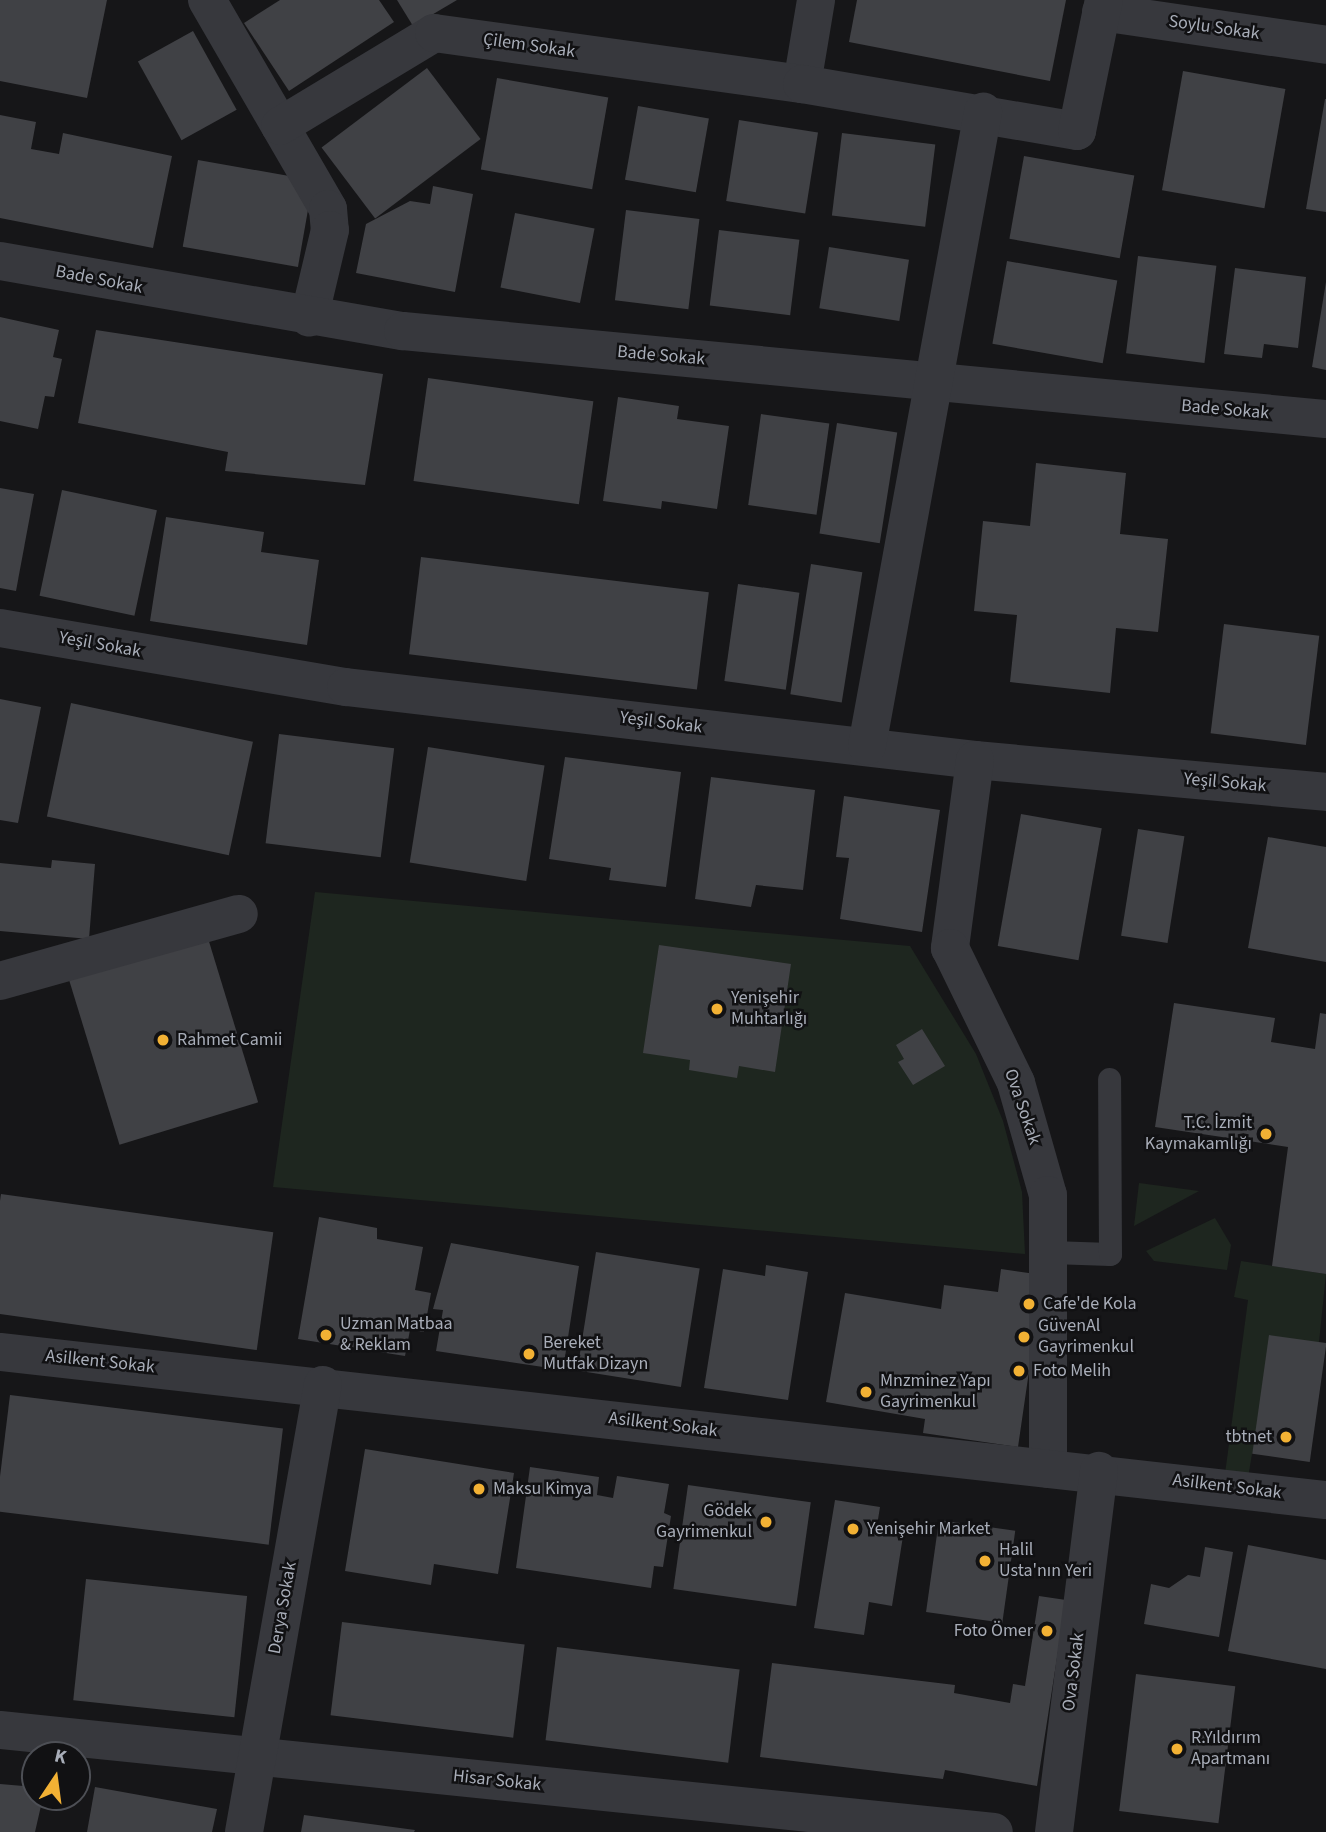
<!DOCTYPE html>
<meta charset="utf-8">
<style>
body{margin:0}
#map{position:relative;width:1326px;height:1832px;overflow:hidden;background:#161618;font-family:"Source Sans 3",sans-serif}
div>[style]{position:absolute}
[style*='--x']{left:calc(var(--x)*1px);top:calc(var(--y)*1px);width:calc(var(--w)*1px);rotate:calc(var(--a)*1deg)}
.green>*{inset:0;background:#1e261f}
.building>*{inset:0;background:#404145;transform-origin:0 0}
.lane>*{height:23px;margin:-11.5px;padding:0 11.5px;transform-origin:11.5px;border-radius:11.5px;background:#37383d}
.street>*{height:38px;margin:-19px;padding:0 19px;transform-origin:19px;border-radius:19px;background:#37383d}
.dots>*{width:19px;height:19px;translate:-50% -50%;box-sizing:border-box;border:4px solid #111113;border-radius:50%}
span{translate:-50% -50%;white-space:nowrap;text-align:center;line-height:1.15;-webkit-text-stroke:5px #111113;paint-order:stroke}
.street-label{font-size:18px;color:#a8adb8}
.poi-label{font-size:18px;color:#a8adb8}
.left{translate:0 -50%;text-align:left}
.right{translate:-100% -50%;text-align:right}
.north{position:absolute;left:21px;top:1741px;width:70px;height:70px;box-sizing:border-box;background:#111113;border:2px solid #4d4f55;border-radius:50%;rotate:13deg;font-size:19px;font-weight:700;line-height:28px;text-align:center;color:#a8adb8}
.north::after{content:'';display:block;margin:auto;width:24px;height:32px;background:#f2b134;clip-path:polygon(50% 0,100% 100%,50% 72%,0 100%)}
</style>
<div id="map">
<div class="green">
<i style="clip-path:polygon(315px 892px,910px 946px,976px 1054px,1003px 1121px,1022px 1192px,1025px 1254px,273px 1187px)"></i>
<i style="clip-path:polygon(1139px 1183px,1199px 1191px,1134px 1226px)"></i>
<i style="clip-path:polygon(1215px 1218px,1231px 1245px,1227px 1270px,1154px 1261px,1146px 1251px)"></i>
<i style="clip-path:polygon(1241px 1261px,1326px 1274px,1319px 1342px,1252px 1454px,1248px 1478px,1225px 1474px,1248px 1300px,1234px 1297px)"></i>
</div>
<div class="building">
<i style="clip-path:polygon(0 0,107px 0,87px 98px,0 81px)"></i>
<i style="clip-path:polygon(280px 0,379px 0,394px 22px,289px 91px,244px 23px)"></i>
<i style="clip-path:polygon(397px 0,457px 0,413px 26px)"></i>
<i style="clip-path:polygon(857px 0,1066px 0,1050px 81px,849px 42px)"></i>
<i style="left:193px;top:31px;width:90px;height:63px;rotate:61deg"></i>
<i style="left:427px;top:68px;width:89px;height:132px;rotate:53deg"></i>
<i style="left:1183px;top:71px;width:104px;height:121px;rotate:10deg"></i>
<i style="left:497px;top:78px;width:113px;height:93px;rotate:10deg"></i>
<i style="clip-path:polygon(1325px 99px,1326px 99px,1326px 212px,1306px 209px)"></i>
<i style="left:638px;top:106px;width:72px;height:75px;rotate:10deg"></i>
<i style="clip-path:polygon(0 115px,36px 122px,31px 149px,59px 154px,63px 133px,172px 156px,153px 248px,0 218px)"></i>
<i style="left:739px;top:120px;width:80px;height:82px;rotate:9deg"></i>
<i style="left:842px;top:133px;width:94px;height:83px;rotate:7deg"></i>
<i style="left:1024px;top:156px;width:112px;height:84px;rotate:10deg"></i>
<i style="left:198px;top:160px;width:117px;height:88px;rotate:10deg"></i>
<i style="clip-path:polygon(433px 186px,473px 194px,455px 292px,356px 273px,366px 224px,410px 201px,430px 204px)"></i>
<i style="left:626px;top:210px;width:74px;height:91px;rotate:7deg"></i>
<i style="left:515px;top:213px;width:81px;height:76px;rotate:11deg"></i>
<i style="left:719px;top:230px;width:81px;height:76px;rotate:7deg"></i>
<i style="left:829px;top:247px;width:81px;height:62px;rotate:9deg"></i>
<i style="left:1138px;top:256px;width:79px;height:98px;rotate:7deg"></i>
<i style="left:1007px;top:261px;width:112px;height:84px;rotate:10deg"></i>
<i style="clip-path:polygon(1235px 268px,1306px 277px,1298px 348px,1264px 344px,1262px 358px,1224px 354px)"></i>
<i style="clip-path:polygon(1326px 282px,1326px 370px,1312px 367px)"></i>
<i style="clip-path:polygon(0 317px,59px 330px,53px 357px,62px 359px,54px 397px,45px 396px,38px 429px,0 421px)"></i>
<i style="clip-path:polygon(96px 330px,383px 374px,365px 485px,225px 471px,228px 452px,78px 423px)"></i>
<i style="left:428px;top:378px;width:167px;height:104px;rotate:8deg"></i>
<i style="clip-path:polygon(618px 397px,679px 406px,677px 419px,729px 426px,717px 509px,662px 501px,661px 509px,603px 501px)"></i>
<i style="left:761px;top:414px;width:69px;height:92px;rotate:8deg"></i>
<i style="left:837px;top:423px;width:61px;height:112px;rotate:9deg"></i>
<i style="clip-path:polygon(1036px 463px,1126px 473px,1120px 534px,1168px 539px,1158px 632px,1116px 628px,1110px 693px,1010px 682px,1017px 615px,974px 611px,983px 521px,1030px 526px)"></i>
<i style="clip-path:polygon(0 488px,34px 494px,16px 591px,0 588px)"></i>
<i style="left:62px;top:490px;width:97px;height:108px;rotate:12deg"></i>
<i style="clip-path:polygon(166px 517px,264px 532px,261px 552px,319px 560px,307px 645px,150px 621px)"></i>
<i style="left:421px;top:557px;width:290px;height:98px;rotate:7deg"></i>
<i style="left:811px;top:564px;width:52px;height:132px;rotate:9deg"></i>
<i style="left:738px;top:584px;width:62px;height:98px;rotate:8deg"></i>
<i style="left:1224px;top:624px;width:96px;height:110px;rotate:7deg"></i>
<i style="clip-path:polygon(0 699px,41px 707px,18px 823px,0 820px)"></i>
<i style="left:71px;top:703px;width:186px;height:116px;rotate:12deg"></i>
<i style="left:279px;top:734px;width:116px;height:110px;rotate:7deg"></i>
<i style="left:428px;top:747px;width:118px;height:117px;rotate:9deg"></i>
<i style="clip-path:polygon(565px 757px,681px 772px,666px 887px,609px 880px,611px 868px,549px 859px)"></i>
<i style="clip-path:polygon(711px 777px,815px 790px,803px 890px,756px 885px,751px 907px,695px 899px)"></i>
<i style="clip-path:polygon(844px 796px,940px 810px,922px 932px,840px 919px,849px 858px,836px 857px)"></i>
<i style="left:1021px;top:814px;width:82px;height:134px;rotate:10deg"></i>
<i style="left:1138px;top:829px;width:47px;height:108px;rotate:9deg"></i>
<i style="clip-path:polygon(1268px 837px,1326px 847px,1326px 962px,1248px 948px)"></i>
<i style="clip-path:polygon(52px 860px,95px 864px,89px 939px,0 931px,0 863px,51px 868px)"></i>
<i style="left:207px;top:935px;width:175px;height:145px;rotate:73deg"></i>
<i style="clip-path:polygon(659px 945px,791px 964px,775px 1072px,739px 1066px,737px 1078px,689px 1070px,690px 1060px,643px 1053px)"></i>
<i style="clip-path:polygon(1174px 1003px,1275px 1018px,1271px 1042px,1315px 1049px,1320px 1013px,1326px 1014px,1326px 1274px,1272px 1266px,1288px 1147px,1155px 1127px)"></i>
<i style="clip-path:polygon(922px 1029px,945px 1066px,913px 1085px,898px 1062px,904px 1059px,896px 1045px)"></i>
<i style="left:1px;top:1194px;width:275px;height:119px;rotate:8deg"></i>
<i style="clip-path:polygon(319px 1217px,377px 1228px,377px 1239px,423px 1247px,415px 1290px,431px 1293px,424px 1332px,410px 1330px,405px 1356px,298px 1339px)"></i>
<i style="clip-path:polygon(451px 1243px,579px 1266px,563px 1370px,436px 1351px,443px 1310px,433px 1309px)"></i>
<i style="left:596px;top:1252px;width:105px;height:120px;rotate:9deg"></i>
<i style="clip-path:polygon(766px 1265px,808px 1272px,788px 1400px,704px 1388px,723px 1269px,765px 1276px)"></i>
<i style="clip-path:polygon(1001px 1269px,1043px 1275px,1018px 1447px,923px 1433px,925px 1419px,826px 1402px,845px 1293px,941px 1309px,944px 1285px,998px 1292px)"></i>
<i style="left:1269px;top:1335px;width:58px;height:120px;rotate:8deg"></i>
<i style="left:10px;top:1395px;width:275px;height:117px;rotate:7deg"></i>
<i style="clip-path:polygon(365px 1449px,514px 1473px,498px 1574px,434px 1564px,431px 1585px,345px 1571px)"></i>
<i style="clip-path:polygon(530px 1467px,599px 1477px,597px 1495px,613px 1498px,617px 1476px,669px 1484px,664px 1513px,671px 1516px,663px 1567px,654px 1566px,651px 1588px,516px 1568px)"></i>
<i style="left:688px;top:1485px;width:124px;height:105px;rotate:8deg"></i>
<i style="clip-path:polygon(835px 1500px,880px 1507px,876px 1532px,903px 1536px,892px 1606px,869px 1602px,864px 1635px,814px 1628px)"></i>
<i style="left:939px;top:1520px;width:77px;height:93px;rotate:8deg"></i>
<i style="clip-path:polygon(1248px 1545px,1326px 1560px,1326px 1669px,1228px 1651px)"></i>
<i style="clip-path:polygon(1205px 1547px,1233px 1552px,1219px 1637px,1144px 1624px,1151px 1584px,1169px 1588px,1188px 1575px,1200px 1577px)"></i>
<i style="left:86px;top:1579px;width:162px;height:122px;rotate:6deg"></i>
<i style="clip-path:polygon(1039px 1596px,1066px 1600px,1037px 1786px,945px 1770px,943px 1779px,760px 1757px,772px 1663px,955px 1685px,954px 1693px,1010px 1703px,1013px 1684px,1025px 1686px)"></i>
<i style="left:342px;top:1622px;width:184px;height:94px;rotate:7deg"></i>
<i style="left:557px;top:1647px;width:184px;height:94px;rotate:7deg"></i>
<i style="left:1136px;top:1674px;width:100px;height:138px;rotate:7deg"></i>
<i style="clip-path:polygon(0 1784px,35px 1787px,35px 1797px,43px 1797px,35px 1832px,0 1832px)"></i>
<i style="clip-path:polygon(95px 1787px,217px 1809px,212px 1832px,87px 1832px)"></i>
<i style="clip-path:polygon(304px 1815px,415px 1830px,414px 1832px,301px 1832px)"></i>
</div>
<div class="lane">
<i style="--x:1051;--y:1252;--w:59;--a:1.9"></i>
<i style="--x:1110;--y:1254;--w:175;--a:-90.3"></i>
</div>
<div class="street">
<i style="--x:207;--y:0;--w:241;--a:59.9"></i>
<i style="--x:328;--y:209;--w:21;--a:85"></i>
<i style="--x:330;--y:230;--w:90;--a:103.4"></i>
<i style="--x:1101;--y:12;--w:227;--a:8.3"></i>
<i style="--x:802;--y:84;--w:85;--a:-80.5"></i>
<i style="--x:280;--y:126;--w:180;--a:-31.1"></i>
<i style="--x:434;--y:33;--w:372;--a:7.9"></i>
<i style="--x:802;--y:84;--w:279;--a:9.7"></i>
<i style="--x:1077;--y:131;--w:134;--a:-78.4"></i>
<i style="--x:0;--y:261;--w:409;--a:9.9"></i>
<i style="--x:403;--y:331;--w:927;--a:5.45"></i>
<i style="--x:0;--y:628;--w:351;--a:9.7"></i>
<i style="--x:346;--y:687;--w:633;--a:6.62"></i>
<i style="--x:975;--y:760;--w:352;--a:5.2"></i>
<i style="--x:867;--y:746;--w:645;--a:-79.63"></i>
<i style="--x:975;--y:760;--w:190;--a:97.6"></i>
<i style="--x:950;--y:948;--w:150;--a:63.9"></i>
<i style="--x:1016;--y:1083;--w:116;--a:74.1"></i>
<i style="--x:1048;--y:1195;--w:274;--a:90"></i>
<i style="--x:0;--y:981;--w:248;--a:-15.7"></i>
<i style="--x:0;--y:1352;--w:1334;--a:6.37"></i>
<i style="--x:0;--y:1730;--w:999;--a:5.86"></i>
<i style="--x:244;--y:1832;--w:454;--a:-80"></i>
<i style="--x:1054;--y:1832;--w:364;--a:-82.9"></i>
</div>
<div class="dots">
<i style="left:717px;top:1009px;background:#f2b134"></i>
<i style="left:163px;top:1040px;background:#f2b134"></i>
<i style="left:1266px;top:1134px;background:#f2b134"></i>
<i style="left:1029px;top:1304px;background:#f2b134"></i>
<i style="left:326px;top:1335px;background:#f2b134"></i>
<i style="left:1024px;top:1337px;background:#f2b134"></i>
<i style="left:529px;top:1354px;background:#f2b134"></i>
<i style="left:1019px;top:1371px;background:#f2b134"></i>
<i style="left:866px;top:1392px;background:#f2b134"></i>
<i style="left:1286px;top:1437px;background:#f2b134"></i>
<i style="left:479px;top:1489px;background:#f2b134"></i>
<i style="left:766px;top:1522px;background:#f2b134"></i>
<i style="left:853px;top:1529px;background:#f2b134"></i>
<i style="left:985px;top:1561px;background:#f2b134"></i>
<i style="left:1047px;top:1631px;background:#f2b134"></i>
<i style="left:1177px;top:1749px;background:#f2b134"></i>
</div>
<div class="street-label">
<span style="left:1214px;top:28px;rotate:8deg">Soylu Sokak</span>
<span style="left:529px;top:46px;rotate:8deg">Çilem Sokak</span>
<span style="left:99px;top:280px;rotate:11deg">Bade Sokak</span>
<span style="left:661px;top:356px;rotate:5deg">Bade Sokak</span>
<span style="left:1225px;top:410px;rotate:5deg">Bade Sokak</span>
<span style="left:100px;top:645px;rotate:10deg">Yeşil Sokak</span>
<span style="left:661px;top:723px;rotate:7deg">Yeşil Sokak</span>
<span style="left:1225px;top:783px;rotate:5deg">Yeşil Sokak</span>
<span style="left:1022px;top:1107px;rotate:71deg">Ova Sokak</span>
<span style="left:100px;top:1362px;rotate:6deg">Asilkent Sokak</span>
<span style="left:663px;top:1425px;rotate:7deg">Asilkent Sokak</span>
<span style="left:1227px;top:1487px;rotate:7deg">Asilkent Sokak</span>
<span style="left:283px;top:1608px;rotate:-80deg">Derya Sokak</span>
<span style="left:1074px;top:1672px;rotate:-83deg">Ova Sokak</span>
<span style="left:497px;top:1781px;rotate:6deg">Hisar Sokak</span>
</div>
<div class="poi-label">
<span class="left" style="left:731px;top:1009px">Yenişehir<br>Muhtarlığı</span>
<span class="left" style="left:177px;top:1040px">Rahmet Camii</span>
<span class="right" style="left:1252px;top:1134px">T.C. İzmit<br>Kaymakamlığı</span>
<span class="left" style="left:1043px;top:1304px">Cafe'de Kola</span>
<span class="left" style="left:340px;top:1335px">Uzman Matbaa<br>&amp; Reklam</span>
<span class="left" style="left:1038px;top:1337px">GüvenAl<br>Gayrimenkul</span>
<span class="left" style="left:543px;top:1354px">Bereket<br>Mutfak Dizayn</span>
<span class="left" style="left:1033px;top:1371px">Foto Melih</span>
<span class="left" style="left:880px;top:1392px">Mnzminez Yapı<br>Gayrimenkul</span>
<span class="right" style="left:1272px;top:1437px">tbtnet</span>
<span class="left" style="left:493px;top:1489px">Maksu Kimya</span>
<span class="right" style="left:752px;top:1522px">Gödek<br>Gayrimenkul</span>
<span class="left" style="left:867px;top:1529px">Yenişehir Market</span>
<span class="left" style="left:999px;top:1561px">Halil<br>Usta'nın Yeri</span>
<span class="right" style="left:1033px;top:1631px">Foto Ömer</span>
<span class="left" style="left:1191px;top:1749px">R.Yıldırım<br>Apartmanı</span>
</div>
<div class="north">K</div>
</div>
